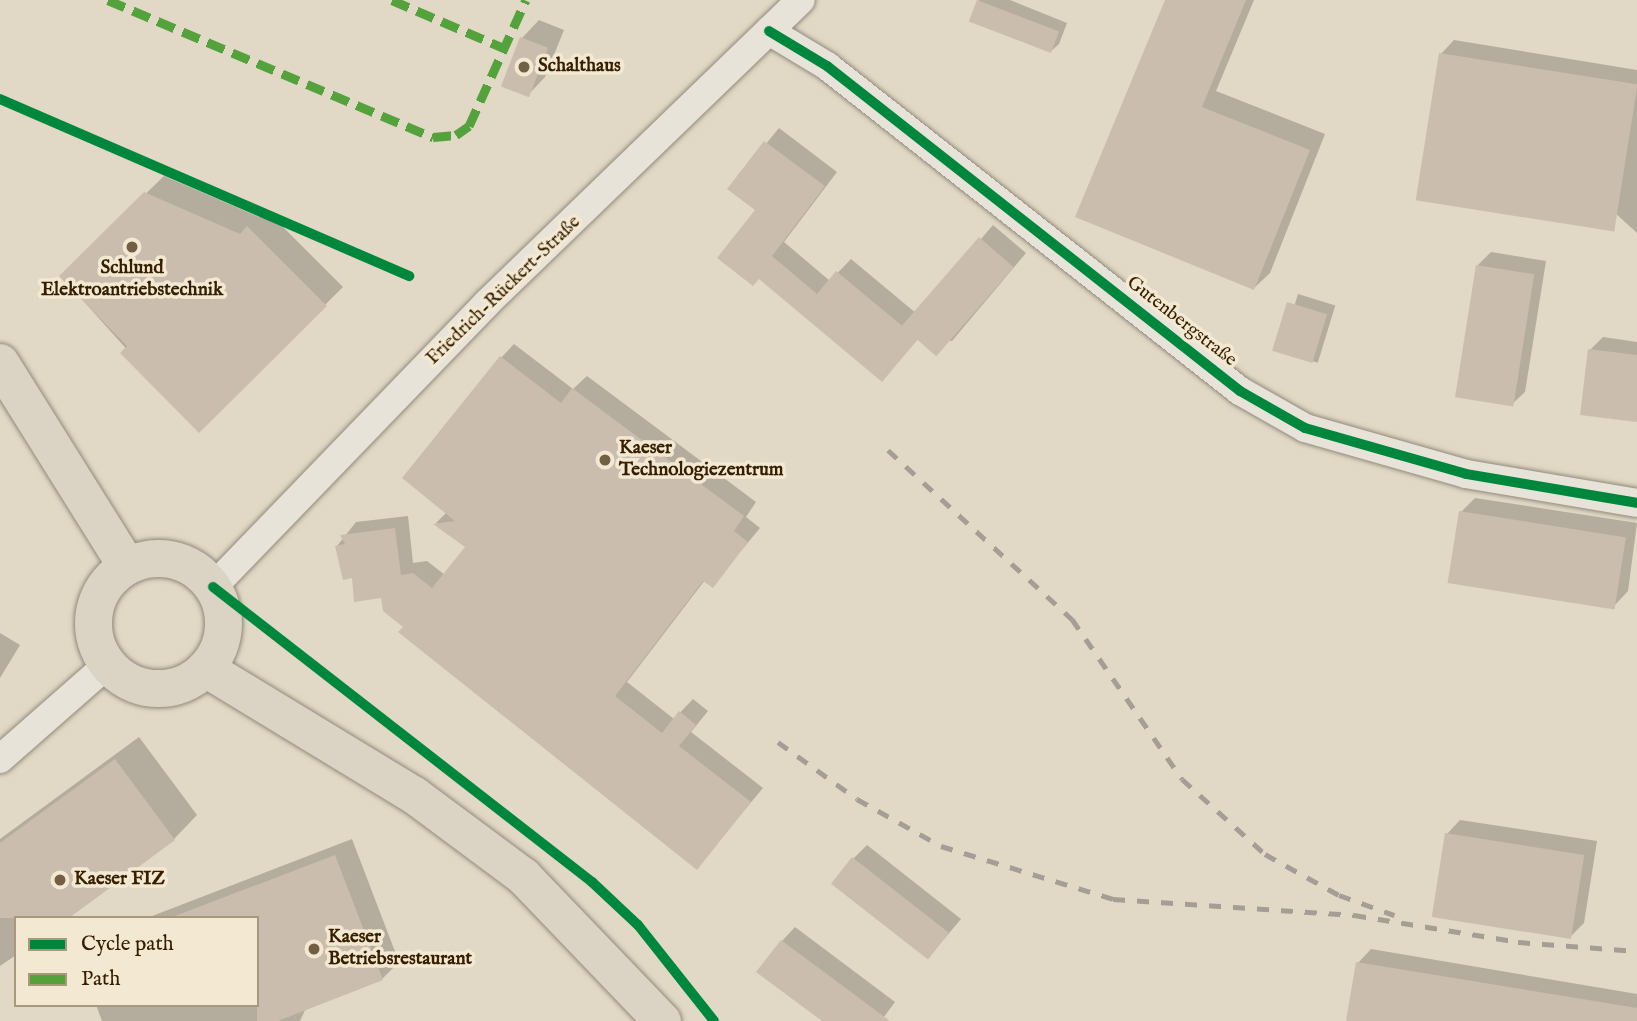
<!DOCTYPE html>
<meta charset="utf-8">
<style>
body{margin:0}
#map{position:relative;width:1637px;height:1021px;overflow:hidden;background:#e1d8c5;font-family:"IM FELL English",serif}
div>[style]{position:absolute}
.shadow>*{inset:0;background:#0003;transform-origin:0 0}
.building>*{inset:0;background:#cbbdad;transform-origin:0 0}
.roads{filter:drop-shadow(0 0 2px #928a7c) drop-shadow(0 0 2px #928a7c)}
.minor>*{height:28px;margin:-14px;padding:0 14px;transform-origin:14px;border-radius:14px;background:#e7e3d9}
.major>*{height:37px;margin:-18.5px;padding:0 18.5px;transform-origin:18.5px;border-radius:18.5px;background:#dbd3c4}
.major>.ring{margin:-18.5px;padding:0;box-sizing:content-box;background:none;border:37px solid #dbd3c4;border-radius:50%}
.highway>*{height:38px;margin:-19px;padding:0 19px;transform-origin:19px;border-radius:19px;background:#dbd3c4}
.rail>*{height:5px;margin-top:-2.5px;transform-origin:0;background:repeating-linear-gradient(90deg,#a59e94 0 12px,transparent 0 24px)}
.quiet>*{height:9px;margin-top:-4.5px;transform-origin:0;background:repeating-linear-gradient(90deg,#53a23c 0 18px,transparent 0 27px)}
.cycleway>*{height:10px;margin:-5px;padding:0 5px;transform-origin:5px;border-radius:5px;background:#00873e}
.dots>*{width:19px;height:19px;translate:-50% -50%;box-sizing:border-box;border:4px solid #f3e9d2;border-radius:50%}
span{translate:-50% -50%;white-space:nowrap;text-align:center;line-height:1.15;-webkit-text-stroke:7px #f3e9d2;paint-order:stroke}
.poi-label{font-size:19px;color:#361f00;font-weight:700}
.left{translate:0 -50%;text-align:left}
.street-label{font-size:19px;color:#361f00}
.legend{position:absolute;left:14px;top:916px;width:245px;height:91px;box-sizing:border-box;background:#f3e9d2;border:2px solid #a7987e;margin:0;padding:9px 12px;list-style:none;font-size:21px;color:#361f00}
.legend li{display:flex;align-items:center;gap:14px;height:35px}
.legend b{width:35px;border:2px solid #a7987e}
</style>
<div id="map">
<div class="shadow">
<div style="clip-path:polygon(979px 0,1010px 0,1067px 23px,1059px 44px,1050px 52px,970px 20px)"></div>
<div style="clip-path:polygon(1166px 0,1254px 0,1216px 91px,1325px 134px,1270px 273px,1254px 288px)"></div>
<div style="clip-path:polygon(539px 20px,564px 30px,545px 77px,528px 95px,522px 38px)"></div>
<div style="clip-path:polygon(1454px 40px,1637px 70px,1637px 233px,1441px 54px)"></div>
<div style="clip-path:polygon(779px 128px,837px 172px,784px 242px,830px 281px,851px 259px,917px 314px,993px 225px,1026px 253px,952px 341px,919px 338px,882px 380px,759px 277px,757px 210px,730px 188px)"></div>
<div style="clip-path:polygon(164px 176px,259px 217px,266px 210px,343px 287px,199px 430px,61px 276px)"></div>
<div style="clip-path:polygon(1491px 252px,1546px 261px,1525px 392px,1511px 405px,1478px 265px)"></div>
<div style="left:1298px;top:294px;width:39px;height:60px;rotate:17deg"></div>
<div style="clip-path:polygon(1603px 337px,1637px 342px,1637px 420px,1590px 350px)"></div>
<div style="clip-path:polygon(514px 344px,573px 389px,587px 376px,756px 502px,746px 517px,760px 528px,712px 586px,705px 580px,627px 682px,674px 719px,693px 699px,708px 711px,691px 732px,763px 788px,697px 867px,405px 627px,382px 596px,353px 576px,337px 546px,356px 522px,408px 516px,413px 563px,427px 561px,445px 575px,467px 547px,436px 523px,447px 512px,501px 358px)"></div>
<div style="clip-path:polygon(1475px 498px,1637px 523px,1628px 591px,1615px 605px,1461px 512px)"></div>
<div style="clip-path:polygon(0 633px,20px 645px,0 678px)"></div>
<div style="clip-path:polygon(139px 737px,197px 815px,174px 839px,16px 918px,16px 955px,0 966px,0 839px)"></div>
<div style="clip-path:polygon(1460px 820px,1597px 841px,1584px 923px,1570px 937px,1447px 834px)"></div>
<div style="clip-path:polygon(352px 839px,399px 962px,382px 979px,306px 1008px,300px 1021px,102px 1021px,96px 1005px,257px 1005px,257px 918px,147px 918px)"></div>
<div style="clip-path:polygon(867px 845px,961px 919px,929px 957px,853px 859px)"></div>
<div style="clip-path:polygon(795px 927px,895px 1002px,881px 1021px,824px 1021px,782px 941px)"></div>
<div style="clip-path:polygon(1371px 949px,1637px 994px,1637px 1021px,1348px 1021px,1358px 963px)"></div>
</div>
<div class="building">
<div style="left:977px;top:0;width:88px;height:23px;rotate:21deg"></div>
<div style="clip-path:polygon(1165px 0,1246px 0,1202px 107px,1310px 150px,1254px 290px,1075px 217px)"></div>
<div style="left:520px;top:37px;width:30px;height:53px;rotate:21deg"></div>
<div style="left:1439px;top:53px;width:201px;height:149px;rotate:9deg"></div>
<div style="clip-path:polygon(764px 141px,825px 186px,772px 256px,817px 294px,836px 271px,918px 339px,882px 382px,759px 279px,753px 286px,717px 258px,755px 210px,727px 189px)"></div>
<div style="clip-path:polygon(144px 192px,240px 234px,247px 226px,327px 306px,199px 433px,120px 353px,127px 346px,59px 276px)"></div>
<div style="left:979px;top:237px;width:46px;height:118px;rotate:41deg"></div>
<div style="left:1476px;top:265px;width:59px;height:134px;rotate:9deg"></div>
<div style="left:1287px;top:302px;width:42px;height:51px;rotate:17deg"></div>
<div style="clip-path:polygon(1588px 349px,1637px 355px,1637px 422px,1580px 415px)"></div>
<div style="clip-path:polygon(500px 356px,561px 403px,572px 388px,744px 516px,734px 531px,748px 542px,713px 588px,703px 581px,615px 696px,662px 733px,679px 711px,696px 725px,679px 746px,751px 802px,697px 870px,398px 632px,403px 627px,383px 611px,381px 598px,354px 602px,352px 578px,343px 580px,335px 546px,345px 544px,340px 535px,395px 528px,401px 575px,413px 573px,432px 588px,465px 547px,433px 524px,455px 521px,402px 478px)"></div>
<div style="left:1459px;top:511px;width:169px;height:73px;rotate:9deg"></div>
<div style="clip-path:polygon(115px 759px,175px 840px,69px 918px,0 918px,0 843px)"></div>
<div style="left:1445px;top:833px;width:141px;height:85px;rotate:9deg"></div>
<div style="clip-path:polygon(335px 855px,383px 980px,278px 1021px,257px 1021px,257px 918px,175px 916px)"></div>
<div style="left:852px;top:857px;width:123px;height:34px;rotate:38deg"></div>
<div style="clip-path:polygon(781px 940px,890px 1021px,822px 1021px,756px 972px)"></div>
<div style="clip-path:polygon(1356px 962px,1637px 1008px,1637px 1021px,1346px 1021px)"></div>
</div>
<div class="roads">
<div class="minor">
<div style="left:769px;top:31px;width:68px;rotate:31.1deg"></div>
<div style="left:827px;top:66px;width:526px;rotate:38.2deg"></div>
<div style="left:1240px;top:391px;width:75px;rotate:29.6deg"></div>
<div style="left:1305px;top:428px;width:167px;rotate:15.9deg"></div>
<div style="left:1466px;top:474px;width:173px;rotate:9.6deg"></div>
<div style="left:213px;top:587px;width:395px;rotate:-46deg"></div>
<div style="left:487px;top:303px;width:436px;rotate:-44deg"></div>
<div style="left:0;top:759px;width:142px;rotate:-41.3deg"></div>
</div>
<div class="major">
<div class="ring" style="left:93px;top:558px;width:93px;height:93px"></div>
<div style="left:205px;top:668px;width:245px;rotate:31.3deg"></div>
<div style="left:414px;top:795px;width:136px;rotate:36.6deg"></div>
<div style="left:523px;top:876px;width:201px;rotate:46.2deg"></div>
</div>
<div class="highway">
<div style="left:0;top:363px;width:239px;rotate:58deg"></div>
</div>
</div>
<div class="rail">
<div style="left:888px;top:450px;width:250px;rotate:42.6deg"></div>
<div style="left:1072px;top:619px;width:194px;rotate:55.5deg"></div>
<div style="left:1182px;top:779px;width:112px;rotate:42.1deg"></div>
<div style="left:1265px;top:854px;width:85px;rotate:29deg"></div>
<div style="left:1339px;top:895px;width:59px;rotate:20deg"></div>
<div style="left:778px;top:742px;width:97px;rotate:35.8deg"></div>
<div style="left:857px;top:799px;width:96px;rotate:29.2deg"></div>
<div style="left:941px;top:846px;width:180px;rotate:17.1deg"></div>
<div style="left:1113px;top:899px;width:242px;rotate:3.8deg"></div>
<div style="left:1354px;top:915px;width:166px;rotate:9.3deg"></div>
<div style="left:1518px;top:942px;width:119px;rotate:4.3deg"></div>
</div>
<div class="quiet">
<div style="left:108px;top:0;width:353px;rotate:22.9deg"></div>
<div style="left:433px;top:137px;width:23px;rotate:-5deg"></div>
<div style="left:456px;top:135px;width:16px;rotate:-35deg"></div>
<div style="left:469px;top:126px;width:138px;rotate:-65.7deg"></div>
<div style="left:392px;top:0;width:122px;rotate:23.2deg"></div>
</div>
<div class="cycleway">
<div style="left:769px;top:31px;width:68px;rotate:31.1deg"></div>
<div style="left:827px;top:66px;width:526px;rotate:38.2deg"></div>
<div style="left:1240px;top:391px;width:75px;rotate:29.6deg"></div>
<div style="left:1305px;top:428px;width:167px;rotate:15.9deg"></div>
<div style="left:1466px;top:474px;width:173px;rotate:9.6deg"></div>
<div style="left:0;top:99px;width:446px;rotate:23.4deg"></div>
<div style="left:213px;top:587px;width:480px;rotate:37.9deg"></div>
<div style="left:592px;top:882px;width:63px;rotate:43.1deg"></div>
<div style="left:638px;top:925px;width:122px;rotate:51.6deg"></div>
</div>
<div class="dots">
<div style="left:524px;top:67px;background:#726045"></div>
<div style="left:132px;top:247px;background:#726045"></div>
<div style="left:605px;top:460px;background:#726045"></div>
<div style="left:60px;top:880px;background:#726045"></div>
<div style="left:314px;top:949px;background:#726045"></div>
</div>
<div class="poi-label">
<span class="left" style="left:538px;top:67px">Schalthaus</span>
<span style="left:132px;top:280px">Schlund<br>Elektroantriebstechnik</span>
<span class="left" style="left:619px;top:460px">Kaeser<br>Technologiezentrum</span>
<span class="left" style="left:74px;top:880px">Kaeser FIZ</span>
<span class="left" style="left:328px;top:949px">Kaeser<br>Betriebsrestaurant</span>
</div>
<div class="street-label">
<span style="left:504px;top:291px;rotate:-44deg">Friedrich-Rückert-Straße</span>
<span style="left:1181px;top:322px;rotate:38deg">Gutenbergstraße</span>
</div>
<ul class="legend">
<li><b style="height:9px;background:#00873e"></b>Cycle path</li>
<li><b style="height:9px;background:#53a23c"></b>Path</li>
</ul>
</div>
